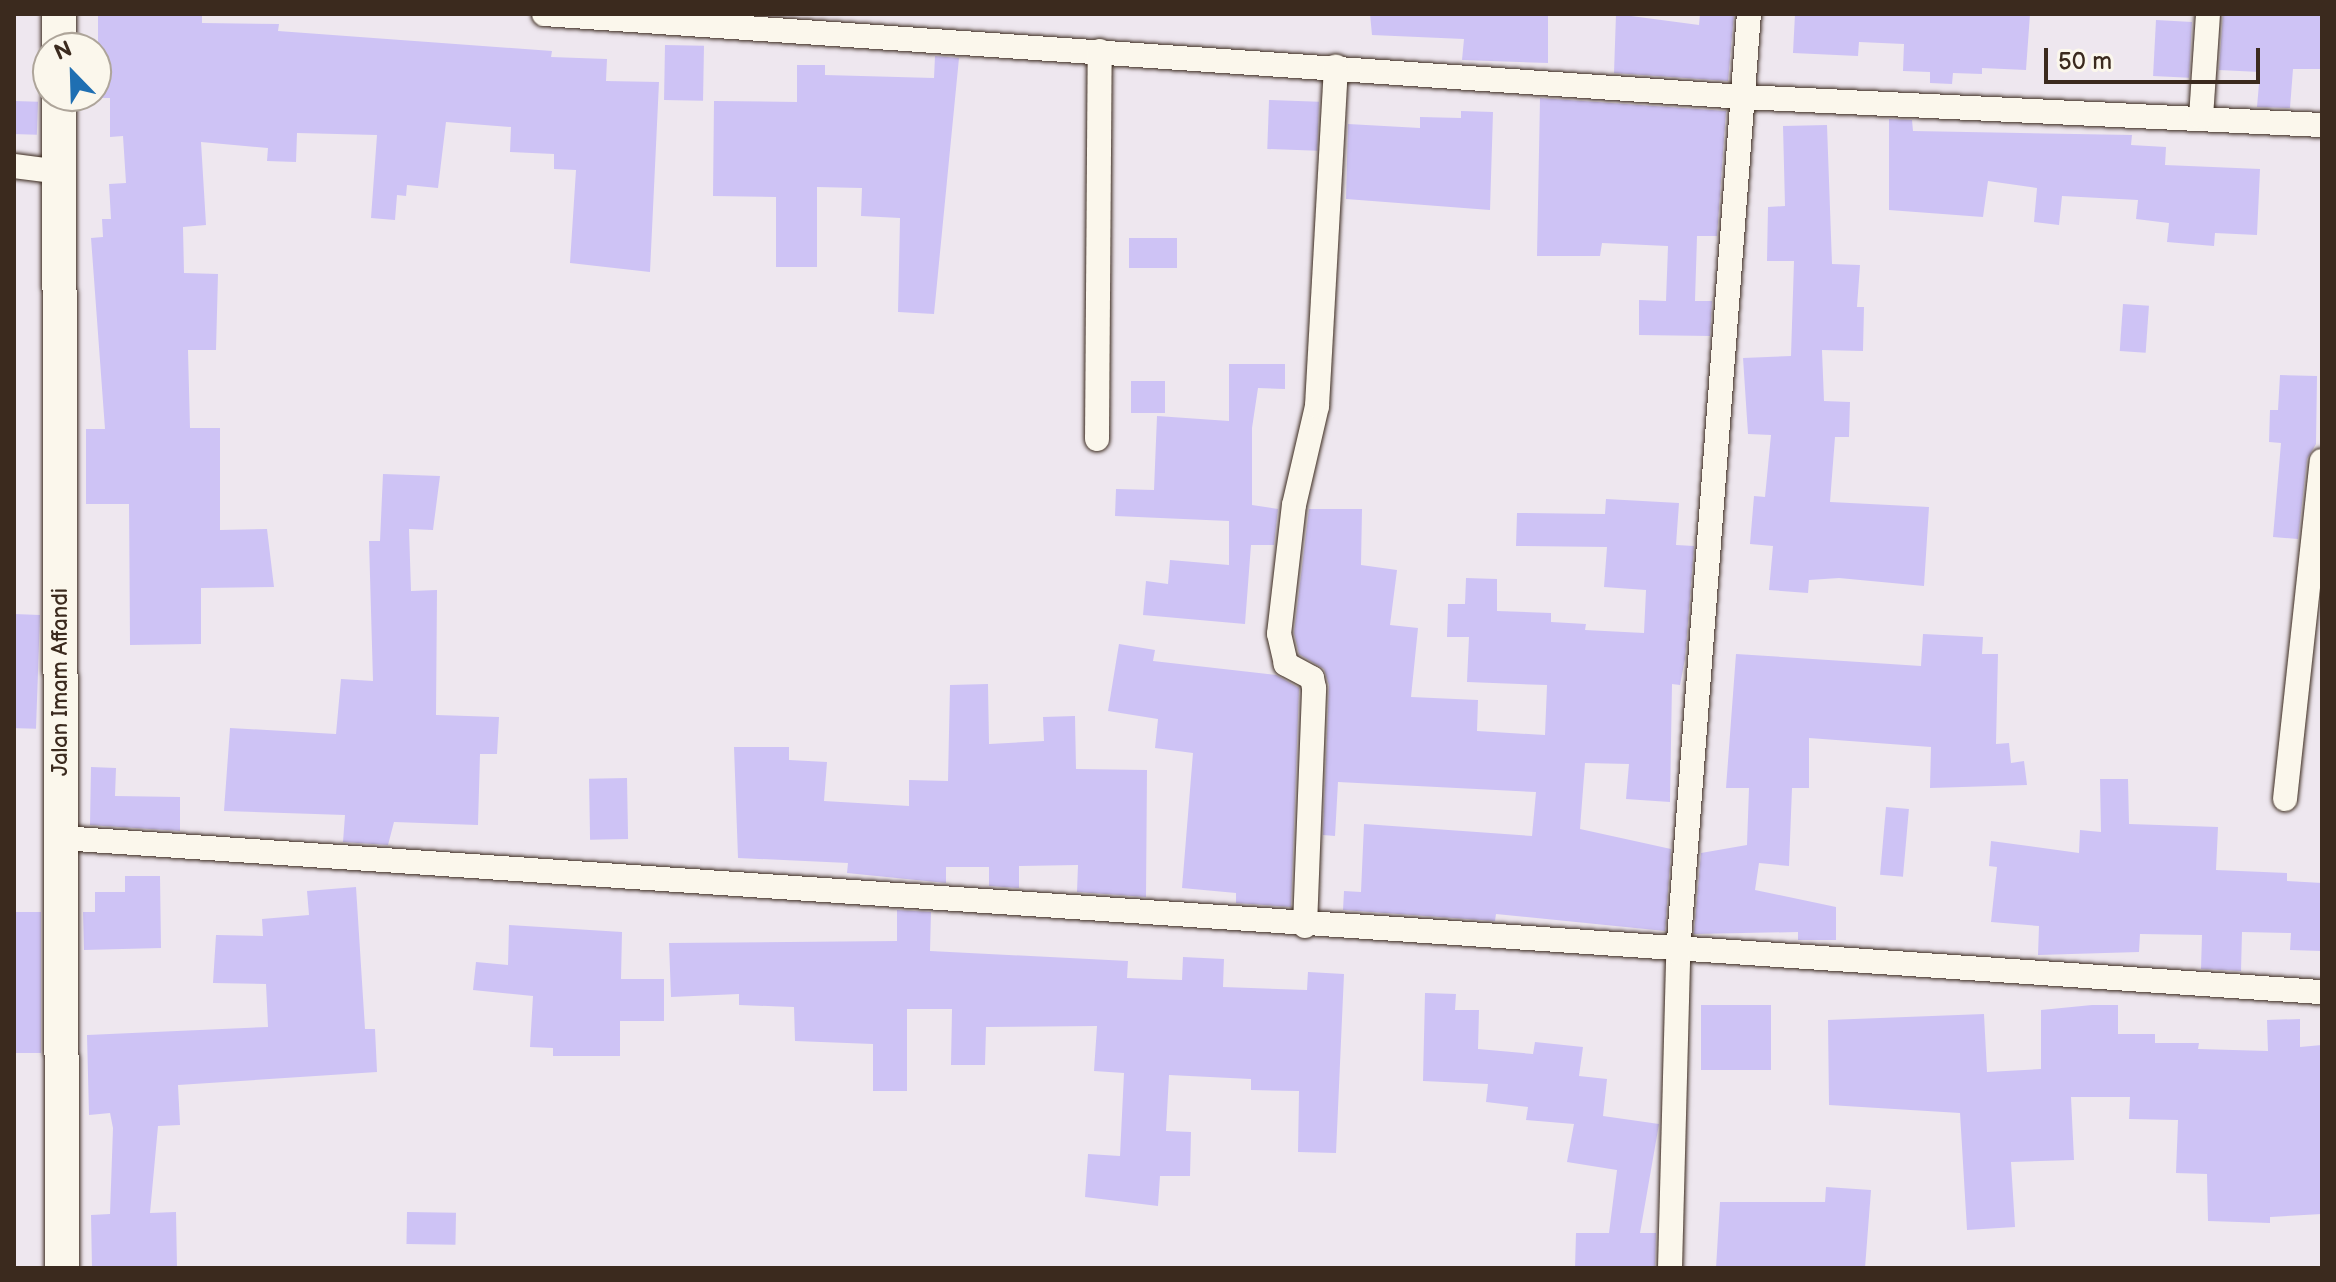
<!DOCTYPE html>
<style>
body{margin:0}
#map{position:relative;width:2336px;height:1282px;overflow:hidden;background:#eee7ef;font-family:"Balsamiq Sans",sans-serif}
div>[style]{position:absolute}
.building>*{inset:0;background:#cec3f5;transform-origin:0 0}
.roads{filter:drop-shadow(0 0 2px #3b2a1e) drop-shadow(0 0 2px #3b2a1e)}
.street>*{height:24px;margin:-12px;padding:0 12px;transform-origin:12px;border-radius:12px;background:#fbf7ec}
.secondary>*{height:34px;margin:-17px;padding:0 17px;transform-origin:17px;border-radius:17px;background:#fbf7ec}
span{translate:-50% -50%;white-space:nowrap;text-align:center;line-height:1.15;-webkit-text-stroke:7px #fbf7ec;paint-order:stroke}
.street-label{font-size:22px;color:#3b2a1e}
.frame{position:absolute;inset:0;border:16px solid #3b2a1e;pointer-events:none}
.north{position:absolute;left:32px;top:32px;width:80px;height:80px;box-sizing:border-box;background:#fbf7ec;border:2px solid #aea59a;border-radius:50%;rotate:337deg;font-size:22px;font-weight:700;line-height:32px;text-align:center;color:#3b2a1e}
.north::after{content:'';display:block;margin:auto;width:28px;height:36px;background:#1f6fb2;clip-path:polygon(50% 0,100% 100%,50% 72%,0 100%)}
.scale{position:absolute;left:2044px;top:48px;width:216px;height:36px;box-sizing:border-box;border:4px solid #3b2a1e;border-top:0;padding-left:10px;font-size:24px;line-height:28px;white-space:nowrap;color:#3b2a1e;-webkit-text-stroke:6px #fbf7ec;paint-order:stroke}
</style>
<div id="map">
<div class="building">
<div style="clip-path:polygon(98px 14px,202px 14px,202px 23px,279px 24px,278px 31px,552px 51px,551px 57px,607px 59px,606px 81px,659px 82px,650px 272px,570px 263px,576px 170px,554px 169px,554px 154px,510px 152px,511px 127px,446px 122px,438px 188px,407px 185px,406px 196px,397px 195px,395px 220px,371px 218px,377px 135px,297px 133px,296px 162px,267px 161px,268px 148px,201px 142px,206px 225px,183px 227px,184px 273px,218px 274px,216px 350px,188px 350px,190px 428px,220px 428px,220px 530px,267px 529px,274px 587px,201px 588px,201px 644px,130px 645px,129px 504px,86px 504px,86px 429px,105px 429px,91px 238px,103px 237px,102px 219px,111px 219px,109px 184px,126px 183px,123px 136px,110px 137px,110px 98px,98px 98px)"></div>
<div style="clip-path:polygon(1370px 14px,1548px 14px,1548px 63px,1462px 60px,1464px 39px,1372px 35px)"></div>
<div style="clip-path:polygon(1616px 14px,1699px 25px,1700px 14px,1734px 14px,1728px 81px,1614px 73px)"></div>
<div style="clip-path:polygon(1795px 14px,2030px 14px,2026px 70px,1982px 68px,1982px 74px,1953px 73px,1952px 84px,1930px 83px,1930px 72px,1903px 71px,1904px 44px,1859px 42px,1858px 56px,1793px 53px)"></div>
<div style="clip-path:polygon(2223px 14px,2322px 14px,2322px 69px,2293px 69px,2290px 108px,2257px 107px,2260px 72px,2219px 70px)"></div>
<div style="left:2156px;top:20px;width:36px;height:56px;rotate:3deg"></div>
<div style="left:665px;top:45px;width:39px;height:55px;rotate:1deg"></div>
<div style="clip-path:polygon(935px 56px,959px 58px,934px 314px,898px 312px,900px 218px,861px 216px,862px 188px,817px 187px,817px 267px,776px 267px,776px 197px,713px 196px,714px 101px,797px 102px,797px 65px,825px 65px,825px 75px,934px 78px)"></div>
<div style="clip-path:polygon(1540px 98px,1726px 111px,1717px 236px,1697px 236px,1695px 301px,1712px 301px,1710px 336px,1639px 335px,1639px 300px,1666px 301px,1668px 246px,1602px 243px,1600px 256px,1537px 256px)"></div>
<div style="left:1269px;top:100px;width:50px;height:49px;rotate:2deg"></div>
<div style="left:14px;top:101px;width:24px;height:33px;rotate:2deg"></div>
<div style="clip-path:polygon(1461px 111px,1493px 112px,1490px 210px,1346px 199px,1348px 124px,1420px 128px,1420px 117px,1461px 118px)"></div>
<div style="clip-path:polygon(1889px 119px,1912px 120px,1913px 131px,2132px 135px,2131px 145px,2166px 147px,2165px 165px,2260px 169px,2257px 235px,2215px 233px,2214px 246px,2167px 242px,2169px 223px,2136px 219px,2138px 200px,2062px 196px,2059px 225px,2034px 222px,2037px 188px,1988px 181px,1983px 217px,1889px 210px)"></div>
<div style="clip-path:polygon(1827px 125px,1832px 264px,1860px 265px,1857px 307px,1864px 307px,1863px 351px,1822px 350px,1824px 401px,1850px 402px,1849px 437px,1835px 437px,1830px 502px,1929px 507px,1924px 586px,1839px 578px,1809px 580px,1808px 593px,1769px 590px,1773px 546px,1750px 544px,1754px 496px,1765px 497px,1771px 435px,1748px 434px,1743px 358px,1791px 356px,1794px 261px,1767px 261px,1768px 207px,1785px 206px,1783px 126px)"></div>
<div style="left:1129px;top:238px;width:48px;height:30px"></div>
<div style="left:2123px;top:304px;width:26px;height:47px;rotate:4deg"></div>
<div style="clip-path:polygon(1229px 364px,1285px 364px,1285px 389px,1258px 388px,1252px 428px,1252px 505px,1278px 509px,1274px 545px,1251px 545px,1245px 624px,1143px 615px,1146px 581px,1168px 584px,1170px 560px,1229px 565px,1229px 521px,1115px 516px,1116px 489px,1154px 490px,1157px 416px,1229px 421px)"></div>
<div style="clip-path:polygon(2280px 375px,2317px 376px,2316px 444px,2307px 459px,2298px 539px,2273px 537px,2281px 443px,2269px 442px,2270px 410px,2278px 410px)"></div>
<div style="left:1131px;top:381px;width:34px;height:32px"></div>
<div style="clip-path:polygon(383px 474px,440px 476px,433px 530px,409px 529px,411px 591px,437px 590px,436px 715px,499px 717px,497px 754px,480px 754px,478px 825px,394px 822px,388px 845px,343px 842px,345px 815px,224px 811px,230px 728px,336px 734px,341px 679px,373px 681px,369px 541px,380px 541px)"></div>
<div style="clip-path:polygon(1606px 499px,1679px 503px,1676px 545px,1694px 546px,1685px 659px,1680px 685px,1672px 684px,1670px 802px,1626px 799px,1629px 764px,1585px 763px,1580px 829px,1671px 849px,1665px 931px,1496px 914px,1495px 921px,1343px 910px,1344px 891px,1361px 892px,1364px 824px,1532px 836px,1536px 792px,1338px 782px,1335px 836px,1323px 835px,1329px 685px,1324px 669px,1299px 654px,1294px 633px,1309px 509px,1362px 509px,1361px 565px,1397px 570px,1390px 625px,1418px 628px,1411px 697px,1478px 700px,1477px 731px,1545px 735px,1547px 685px,1467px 682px,1469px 637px,1447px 637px,1448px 604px,1465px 604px,1466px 578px,1497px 579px,1497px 611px,1551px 613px,1551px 622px,1586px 624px,1585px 630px,1644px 633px,1646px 590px,1604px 587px,1607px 547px,1516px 546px,1517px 513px,1605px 514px)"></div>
<div style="left:14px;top:614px;width:26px;height:114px;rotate:2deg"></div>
<div style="clip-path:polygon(1923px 634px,1983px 637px,1982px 654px,1998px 654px,1996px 744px,2009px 743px,2011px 763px,2024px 761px,2027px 785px,1930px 788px,1931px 747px,1809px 738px,1809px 788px,1792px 788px,1789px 866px,1759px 863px,1755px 890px,1836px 907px,1836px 940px,1798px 940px,1798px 932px,1694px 934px,1701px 853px,1747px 845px,1749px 788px,1726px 788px,1736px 654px,1921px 666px)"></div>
<div style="clip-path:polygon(1119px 644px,1155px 650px,1153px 661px,1276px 675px,1299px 688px,1291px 907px,1236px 903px,1236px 893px,1182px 888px,1193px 753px,1155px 748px,1158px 719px,1108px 711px)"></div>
<div style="clip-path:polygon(988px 684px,989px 744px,1044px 741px,1043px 717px,1075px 716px,1076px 769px,1147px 770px,1146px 897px,1077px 892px,1078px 865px,1019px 866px,1019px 888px,989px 886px,989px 867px,946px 867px,946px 883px,847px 873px,848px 863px,738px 858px,734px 747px,789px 747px,789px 760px,827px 762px,824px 801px,909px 806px,909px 780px,948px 781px,950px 685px)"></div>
<div style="clip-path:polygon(91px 767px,116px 768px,115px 796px,180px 797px,180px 831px,90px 825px)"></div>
<div style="left:627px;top:778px;width:61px;height:38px;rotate:89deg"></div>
<div style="clip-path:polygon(2100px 779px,2128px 779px,2129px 824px,2218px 827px,2216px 870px,2287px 873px,2287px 881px,2322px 883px,2322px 951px,2290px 950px,2291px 933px,2242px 932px,2241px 971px,2201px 969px,2202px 935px,2140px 934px,2139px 952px,2038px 955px,2039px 926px,1991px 922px,1997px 867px,1989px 866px,1991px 841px,2079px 853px,2080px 830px,2101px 832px)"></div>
<div style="left:1886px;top:807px;width:23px;height:68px;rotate:5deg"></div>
<div style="clip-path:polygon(125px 876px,160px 876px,161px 948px,84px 950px,83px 912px,95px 912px,95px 892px,125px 892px)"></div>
<div style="clip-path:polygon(356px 887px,365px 1029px,375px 1029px,377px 1072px,178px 1085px,180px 1125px,158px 1126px,150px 1213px,176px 1212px,177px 1267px,92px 1268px,91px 1215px,110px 1214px,113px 1128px,110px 1113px,89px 1115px,87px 1035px,268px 1027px,266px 984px,213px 983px,216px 935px,263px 936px,262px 919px,309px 915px,307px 891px)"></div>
<div style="clip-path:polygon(897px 910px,931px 912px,930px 951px,1128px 961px,1127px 978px,1182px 980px,1183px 957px,1224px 959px,1223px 987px,1307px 990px,1308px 972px,1344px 974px,1336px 1153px,1298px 1152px,1299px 1091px,1251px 1090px,1251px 1079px,1169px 1075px,1166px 1131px,1191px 1132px,1190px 1176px,1160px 1176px,1158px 1206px,1085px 1197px,1088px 1154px,1120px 1156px,1124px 1073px,1094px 1071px,1097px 1026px,986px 1027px,985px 1065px,951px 1065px,952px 1009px,907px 1009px,907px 1091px,873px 1091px,873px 1044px,795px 1041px,794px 1007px,739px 1005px,739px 994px,671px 997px,669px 943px,897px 941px)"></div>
<div style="left:14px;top:912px;width:27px;height:141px"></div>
<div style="clip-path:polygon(509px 925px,622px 932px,621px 979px,664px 979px,664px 1021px,620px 1021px,620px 1056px,553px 1056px,553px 1048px,530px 1047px,533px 996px,473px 990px,476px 962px,508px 965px)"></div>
<div style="clip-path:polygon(1425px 993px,1456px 994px,1455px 1010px,1479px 1010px,1478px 1049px,1533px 1054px,1535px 1042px,1583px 1047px,1579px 1076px,1607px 1079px,1603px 1116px,1659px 1124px,1640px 1233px,1656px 1233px,1655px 1268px,1575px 1268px,1576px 1233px,1609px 1233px,1617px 1170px,1567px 1162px,1574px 1124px,1526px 1120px,1528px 1107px,1486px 1102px,1488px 1084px,1423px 1081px)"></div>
<div style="left:1771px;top:1005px;width:65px;height:70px;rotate:90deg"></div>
<div style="clip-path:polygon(2092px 1005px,2118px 1005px,2118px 1034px,2155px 1034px,2155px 1043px,2199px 1043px,2198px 1049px,2268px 1051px,2267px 1020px,2300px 1019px,2300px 1047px,2322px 1045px,2322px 1214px,2270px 1217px,2270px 1223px,2208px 1221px,2207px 1174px,2176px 1173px,2178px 1120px,2129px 1119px,2130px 1097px,2071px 1097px,2074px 1160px,2011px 1162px,2015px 1227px,1967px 1230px,1960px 1113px,1829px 1105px,1828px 1020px,1984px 1014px,1987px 1072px,2041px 1069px,2041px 1010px)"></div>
<div style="clip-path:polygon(1826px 1187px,1871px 1190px,1865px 1268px,1716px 1268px,1720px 1202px,1825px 1202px)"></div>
<div style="left:407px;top:1212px;width:49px;height:32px;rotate:1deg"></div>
</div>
<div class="roads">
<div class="street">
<div style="left:544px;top:14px;width:1202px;rotate:3.96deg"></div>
<div style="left:1743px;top:97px;width:580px;rotate:2.77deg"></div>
<div style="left:2201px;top:117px;width:103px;rotate:-86.1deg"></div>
<div style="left:14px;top:166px;width:46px;rotate:7.4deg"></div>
<div style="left:1097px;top:439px;width:388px;rotate:-89.6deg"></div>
<div style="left:2285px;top:799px;width:340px;rotate:-83.8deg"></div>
<div style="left:61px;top:838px;width:2266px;rotate:3.9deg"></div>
<div style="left:1305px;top:926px;width:238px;rotate:-87.8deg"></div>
<div style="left:1314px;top:688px;width:10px;rotate:-101deg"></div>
<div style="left:1312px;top:678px;width:30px;rotate:-152deg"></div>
<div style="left:1286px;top:664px;width:31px;rotate:-103deg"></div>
<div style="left:1279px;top:634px;width:130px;rotate:-83.4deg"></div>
<div style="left:1294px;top:505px;width:102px;rotate:-76.9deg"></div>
<div style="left:1317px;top:406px;width:340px;rotate:-86.8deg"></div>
<div style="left:1670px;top:1268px;width:315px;rotate:-88.5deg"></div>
<div style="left:1678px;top:953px;width:942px;rotate:-85.68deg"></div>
</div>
<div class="secondary">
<div style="left:59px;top:14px;width:34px;rotate:90deg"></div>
<div style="left:59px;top:96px;width:1172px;rotate:89.85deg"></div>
</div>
</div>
<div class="street-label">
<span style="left:61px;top:682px;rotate:-90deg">Jalan Imam Affandi</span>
</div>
<div class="frame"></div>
<div class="north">N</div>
<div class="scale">50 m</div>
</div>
